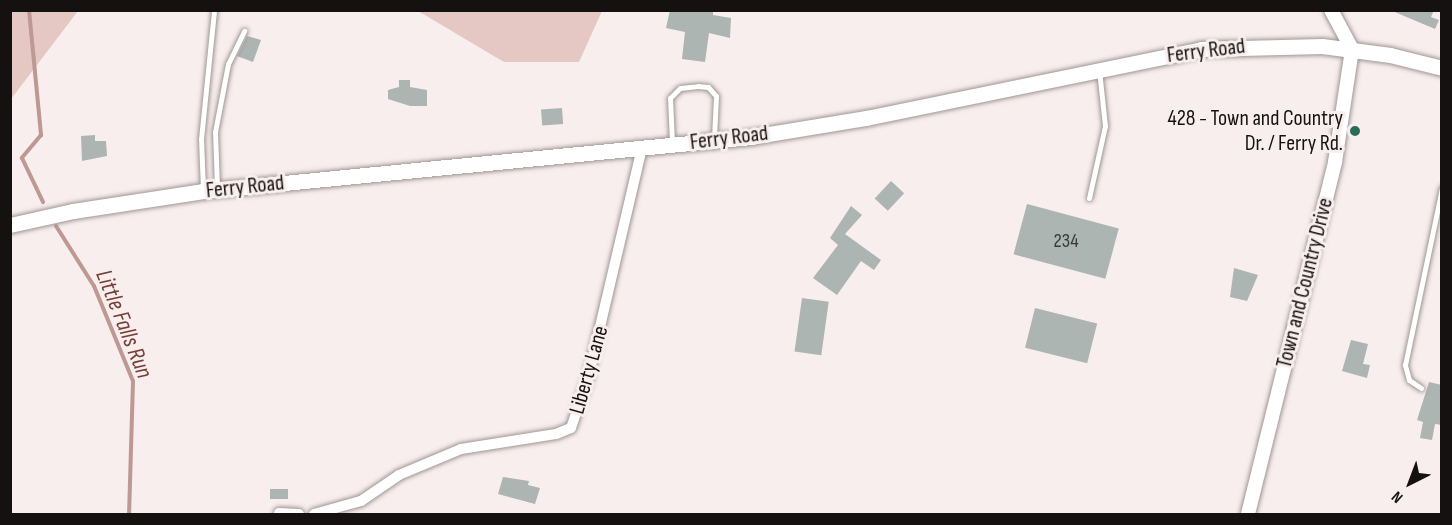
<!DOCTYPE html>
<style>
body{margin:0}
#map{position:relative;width:1452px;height:525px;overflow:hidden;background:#f8eeed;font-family:"Sofia Sans Condensed",sans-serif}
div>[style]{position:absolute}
.green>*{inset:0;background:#e5c8c4}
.stream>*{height:4px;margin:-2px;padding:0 2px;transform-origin:2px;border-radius:2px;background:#be9893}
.building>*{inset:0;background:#acb5b2;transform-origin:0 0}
.roads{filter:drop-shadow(0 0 2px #9f9694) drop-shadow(0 0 2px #9f9694)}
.service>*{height:5px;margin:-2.5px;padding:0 2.5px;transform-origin:2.5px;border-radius:2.5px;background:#fff}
.minor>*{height:10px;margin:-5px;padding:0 5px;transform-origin:5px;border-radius:5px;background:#fff}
.tertiary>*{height:14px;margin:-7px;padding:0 7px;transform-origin:7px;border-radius:7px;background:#fff}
.secondary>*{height:15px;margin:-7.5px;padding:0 7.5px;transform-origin:7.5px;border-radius:7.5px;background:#fff}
.dots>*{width:16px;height:16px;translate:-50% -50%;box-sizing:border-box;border:3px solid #f8eeed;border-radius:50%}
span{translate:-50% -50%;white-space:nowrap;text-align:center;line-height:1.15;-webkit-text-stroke:6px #f8eeed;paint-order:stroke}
.number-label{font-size:20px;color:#3a3a38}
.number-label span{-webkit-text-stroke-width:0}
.street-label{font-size:22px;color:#141110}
.poi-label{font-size:22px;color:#141110}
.right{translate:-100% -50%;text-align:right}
.water-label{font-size:24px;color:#76403b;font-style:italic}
.frame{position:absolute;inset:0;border:12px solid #141110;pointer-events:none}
.north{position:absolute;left:1380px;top:453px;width:60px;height:60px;-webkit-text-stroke:4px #f8eeed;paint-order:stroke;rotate:222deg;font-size:16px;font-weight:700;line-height:24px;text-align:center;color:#141110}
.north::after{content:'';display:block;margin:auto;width:21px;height:27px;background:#141110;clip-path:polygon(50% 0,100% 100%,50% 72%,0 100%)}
</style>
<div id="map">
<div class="green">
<div style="clip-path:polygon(11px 10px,78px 11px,11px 99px,10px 11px)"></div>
<div style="clip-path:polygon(418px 11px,602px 11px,579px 62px,504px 62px)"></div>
</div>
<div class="stream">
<div style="left:29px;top:10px;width:126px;rotate:84.5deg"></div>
<div style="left:41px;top:135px;width:30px;rotate:130deg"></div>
<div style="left:22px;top:158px;width:49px;rotate:64.5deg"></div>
<div style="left:56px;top:226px;width:71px;rotate:57.7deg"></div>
<div style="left:94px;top:286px;width:103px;rotate:67.7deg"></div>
<div style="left:133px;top:381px;width:133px;rotate:91.7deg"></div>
</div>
<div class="building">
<div style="clip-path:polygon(670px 10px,713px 10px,713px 15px,731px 18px,730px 38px,709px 33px,705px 62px,682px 59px,685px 32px,666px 28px)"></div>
<div style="clip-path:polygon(1390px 10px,1434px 10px,1431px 17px,1439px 20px,1435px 29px)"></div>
<div style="clip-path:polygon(247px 36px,261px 40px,253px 62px,237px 56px)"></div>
<div style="clip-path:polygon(399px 80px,410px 80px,410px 87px,427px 90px,427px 106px,410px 106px,388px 99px,388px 90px,399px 87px)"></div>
<div style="left:562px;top:108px;width:16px;height:21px;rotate:86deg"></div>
<div style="clip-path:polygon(95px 135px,95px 141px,106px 141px,107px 156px,82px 161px,81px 136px)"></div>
<div style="left:891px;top:181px;width:18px;height:24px;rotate:43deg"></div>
<div style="left:1027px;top:204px;width:95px;height:52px;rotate:15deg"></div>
<div style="clip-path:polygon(851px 206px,862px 215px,845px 234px,881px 260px,874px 270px,861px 261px,837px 295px,813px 278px,838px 245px,830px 238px)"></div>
<div style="clip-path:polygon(1234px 268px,1258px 275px,1247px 301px,1230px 297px)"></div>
<div style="left:802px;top:298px;width:27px;height:54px;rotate:8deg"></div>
<div style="left:1035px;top:308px;width:64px;height:41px;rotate:14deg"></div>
<div style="clip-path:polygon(1351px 340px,1368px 344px,1363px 364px,1370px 365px,1367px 378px,1342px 371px)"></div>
<div style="clip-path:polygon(1429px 382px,1442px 385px,1442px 425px,1435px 424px,1432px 440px,1420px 438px,1423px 422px,1417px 420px)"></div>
<div style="clip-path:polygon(503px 477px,529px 481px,528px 485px,540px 488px,535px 504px,498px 494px)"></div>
<div style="left:270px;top:489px;width:18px;height:10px"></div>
</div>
<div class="roads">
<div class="service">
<div style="left:672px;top:142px;width:44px;rotate:-92.6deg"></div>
<div style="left:670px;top:98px;width:14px;rotate:-45deg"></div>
<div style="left:680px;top:88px;width:18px;rotate:-6deg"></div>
<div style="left:698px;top:86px;width:10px;rotate:6deg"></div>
<div style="left:708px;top:87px;width:12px;rotate:48deg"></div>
<div style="left:716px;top:96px;width:43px;rotate:92.7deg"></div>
<div style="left:217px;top:188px;width:56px;rotate:-92deg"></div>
<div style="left:215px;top:132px;width:69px;rotate:-79.2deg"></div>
<div style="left:228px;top:64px;width:37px;rotate:-64deg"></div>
<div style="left:203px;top:190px;width:51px;rotate:-92.2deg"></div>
<div style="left:201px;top:139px;width:130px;rotate:-84.2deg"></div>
<div style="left:1089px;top:198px;width:74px;rotate:-77.5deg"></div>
<div style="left:1105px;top:126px;width:56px;rotate:-96.1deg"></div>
<div style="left:1421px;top:388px;width:14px;rotate:-146deg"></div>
<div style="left:1409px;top:380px;width:16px;rotate:-105deg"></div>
<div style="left:1405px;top:365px;width:181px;rotate:-78.2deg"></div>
</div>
<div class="minor">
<div style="left:279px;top:513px;width:20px;rotate:3deg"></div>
<div style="left:314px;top:514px;width:49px;rotate:-15.5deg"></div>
<div style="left:361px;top:501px;width:46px;rotate:-34.4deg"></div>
<div style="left:399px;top:475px;width:67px;rotate:-22.8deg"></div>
<div style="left:461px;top:449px;width:96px;rotate:-9deg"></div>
<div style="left:556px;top:434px;width:16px;rotate:-22deg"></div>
<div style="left:571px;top:428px;width:53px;rotate:-71.2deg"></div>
<div style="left:588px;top:378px;width:236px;rotate:-76.8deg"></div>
</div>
<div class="tertiary">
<div style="left:1248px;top:514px;width:363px;rotate:-76.1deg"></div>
<div style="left:1335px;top:162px;width:114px;rotate:-81.4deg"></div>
<div style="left:1352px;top:49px;width:44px;rotate:-118.3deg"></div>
</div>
<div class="secondary">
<div style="left:10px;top:225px;width:65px;rotate:-12.5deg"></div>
<div style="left:73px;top:211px;width:132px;rotate:-8.7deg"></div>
<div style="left:203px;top:191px;width:551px;rotate:-5.63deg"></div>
<div style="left:751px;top:137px;width:117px;rotate:-9.4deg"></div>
<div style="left:866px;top:118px;width:342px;rotate:-11.6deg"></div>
<div style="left:1201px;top:49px;width:121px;rotate:-1.4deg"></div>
<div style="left:1322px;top:46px;width:69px;rotate:7.5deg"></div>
<div style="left:1390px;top:55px;width:54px;rotate:14deg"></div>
</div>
</div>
<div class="dots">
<div style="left:1355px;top:131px;background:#296b5b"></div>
</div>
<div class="number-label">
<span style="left:1066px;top:241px">234</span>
</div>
<div class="street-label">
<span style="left:1206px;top:51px;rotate:-7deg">Ferry Road</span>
<span style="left:729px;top:138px;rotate:-7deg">Ferry Road</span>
<span style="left:245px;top:187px;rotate:-6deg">Ferry Road</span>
<span style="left:1305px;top:283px;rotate:-76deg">Town and Country Drive</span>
<span style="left:589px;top:370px;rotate:-74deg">Liberty Lane</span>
</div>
<div class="poi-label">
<span class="right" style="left:1343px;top:131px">428 - Town and Country<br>Dr. / Ferry Rd.</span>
</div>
<div class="water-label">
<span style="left:124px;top:324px;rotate:68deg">Little Falls Run</span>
</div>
<div class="frame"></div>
<div class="north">N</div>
</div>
